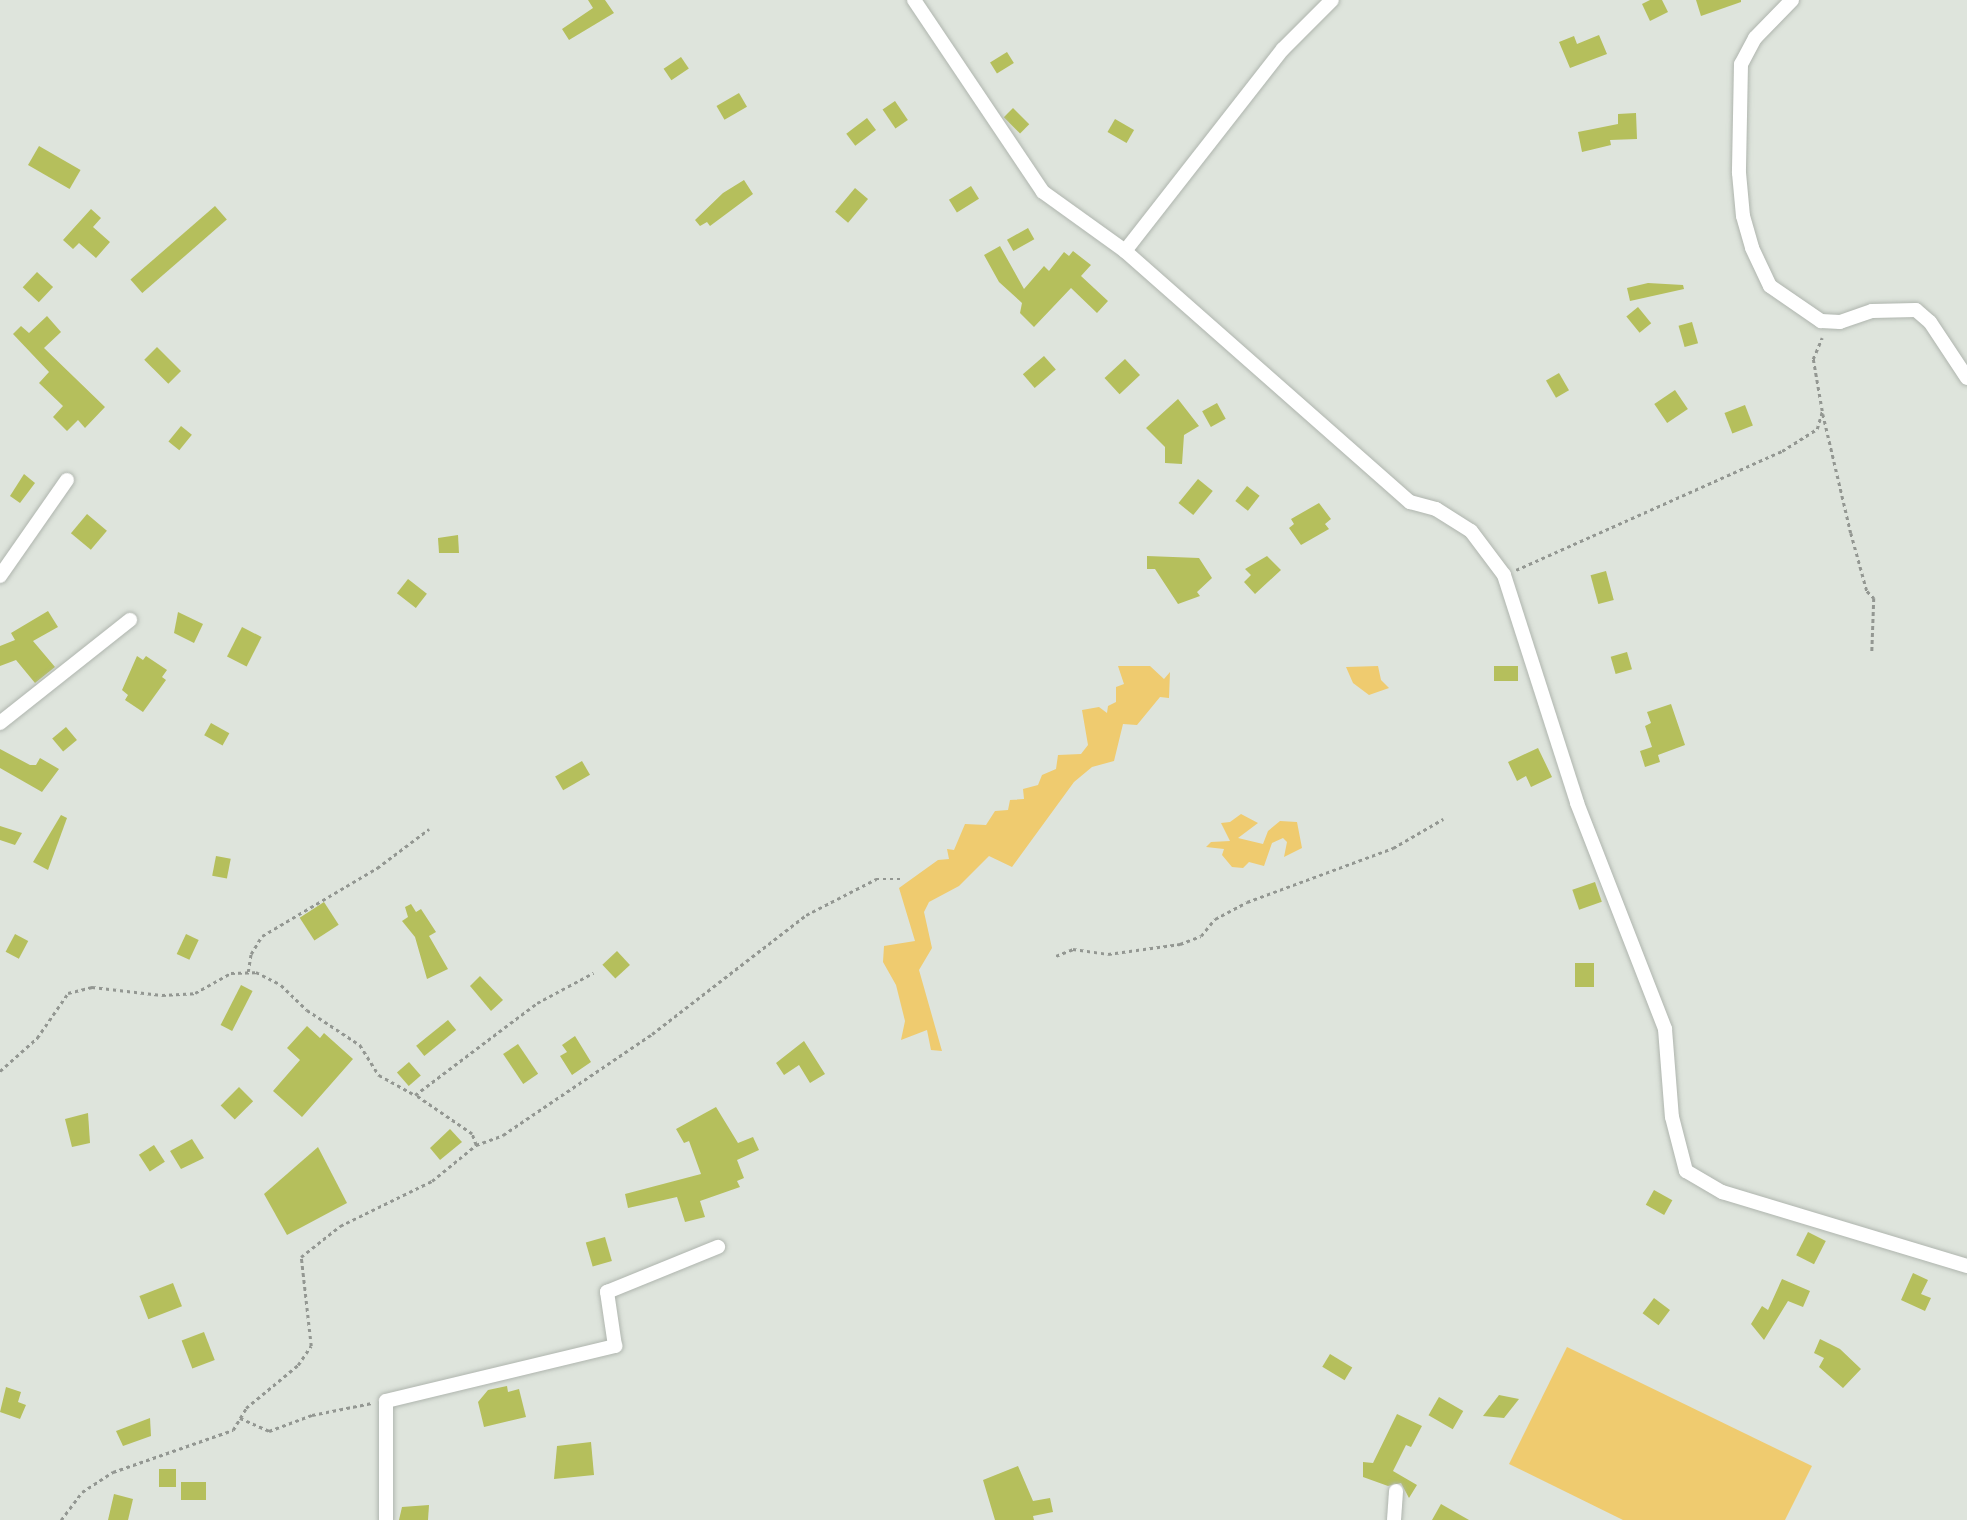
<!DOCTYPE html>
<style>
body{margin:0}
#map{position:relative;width:1967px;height:1520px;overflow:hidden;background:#dee4dc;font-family:"PT Serif",serif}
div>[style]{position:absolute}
.green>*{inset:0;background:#efcb6f}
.building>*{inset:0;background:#b5bf5c;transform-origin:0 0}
.path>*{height:2.5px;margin-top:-1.25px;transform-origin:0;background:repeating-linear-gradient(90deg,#939792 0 3.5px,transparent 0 7px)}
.roads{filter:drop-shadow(0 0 2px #afb5ae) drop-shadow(0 0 2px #afb5ae)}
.street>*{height:14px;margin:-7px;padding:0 7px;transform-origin:7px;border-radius:7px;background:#fff}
span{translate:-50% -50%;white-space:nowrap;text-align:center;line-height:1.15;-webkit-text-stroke:6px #dee4dc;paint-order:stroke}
</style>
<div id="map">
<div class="green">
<div style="clip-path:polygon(1118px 666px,1150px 666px,1164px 679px,1170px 672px,1169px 698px,1160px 697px,1137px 725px,1123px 724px,1114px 761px,1092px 767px,1074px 782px,1012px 867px,989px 856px,959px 886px,929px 902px,924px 912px,932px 948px,919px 970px,942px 1051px,931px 1050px,927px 1030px,901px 1040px,905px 1021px,896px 985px,883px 962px,884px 946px,915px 941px,899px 888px,938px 860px,949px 859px,947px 849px,954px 850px,965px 824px,986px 825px,995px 811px,1008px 810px,1010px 800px,1024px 799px,1023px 789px,1038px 785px,1042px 775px,1056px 769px,1058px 755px,1081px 754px,1088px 745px,1082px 710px,1099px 707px,1107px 713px,1108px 706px,1116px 702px,1116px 687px,1124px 684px)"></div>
<div style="clip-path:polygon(1378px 666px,1381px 680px,1389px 688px,1369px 695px,1353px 683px,1346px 667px)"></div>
<div style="clip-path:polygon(1241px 814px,1258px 823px,1238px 838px,1263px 844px,1268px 831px,1280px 821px,1297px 822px,1302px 848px,1284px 857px,1287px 842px,1283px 838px,1272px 843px,1264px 866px,1249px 862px,1243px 868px,1232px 867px,1222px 855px,1224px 849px,1206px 847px,1211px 842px,1230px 841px,1221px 823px,1230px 822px)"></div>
<div style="clip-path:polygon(1567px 1347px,1812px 1466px,1785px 1520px,1623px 1520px,1509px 1464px)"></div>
</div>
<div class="building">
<div style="clip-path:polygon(588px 0,605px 0,614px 13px,569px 40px,562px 29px,593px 8px)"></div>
<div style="clip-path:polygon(1650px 0,1662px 0,1668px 12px,1650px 21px,1642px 4px)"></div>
<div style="clip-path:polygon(1696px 0,1741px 0,1741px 2px,1701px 16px)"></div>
<div style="clip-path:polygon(1599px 35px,1607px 54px,1570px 68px,1559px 42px,1574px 36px,1577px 44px)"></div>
<div style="left:1007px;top:52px;width:13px;height:20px;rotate:58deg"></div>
<div style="left:681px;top:57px;width:14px;height:21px;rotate:56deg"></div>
<div style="left:739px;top:93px;width:16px;height:26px;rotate:60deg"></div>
<div style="left:895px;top:101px;width:23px;height:15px;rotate:56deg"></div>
<div style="left:1013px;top:108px;width:23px;height:13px;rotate:45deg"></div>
<div style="clip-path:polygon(1636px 113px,1637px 139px,1610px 140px,1611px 145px,1582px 152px,1578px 132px,1618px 124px,1618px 114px)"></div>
<div style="left:867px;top:118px;width:15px;height:26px;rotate:53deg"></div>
<div style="left:1115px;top:119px;width:22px;height:15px;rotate:30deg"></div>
<div style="left:39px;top:146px;width:48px;height:22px;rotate:30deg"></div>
<div style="clip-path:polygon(744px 180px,753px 194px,710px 226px,707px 222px,700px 226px,695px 220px,723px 193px)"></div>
<div style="left:971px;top:186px;width:15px;height:26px;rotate:58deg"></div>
<div style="left:855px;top:188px;width:17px;height:31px;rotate:40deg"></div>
<div style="left:215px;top:206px;width:18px;height:112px;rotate:49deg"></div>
<div style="clip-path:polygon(91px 209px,101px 218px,93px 227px,110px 242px,96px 258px,79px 243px,73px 249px,63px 240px)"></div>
<div style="left:1028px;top:228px;width:13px;height:24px;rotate:61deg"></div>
<div style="clip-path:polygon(1000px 246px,1024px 289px,1044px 266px,1049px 271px,1064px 252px,1069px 256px,1073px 251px,1091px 265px,1081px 276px,1108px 301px,1097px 313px,1071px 288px,1034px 327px,1020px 313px,1022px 303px,999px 282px,984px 255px)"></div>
<div style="left:37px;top:272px;width:22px;height:21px;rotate:43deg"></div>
<div style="clip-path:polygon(1648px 283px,1683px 285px,1684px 289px,1630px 301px,1627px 288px)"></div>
<div style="left:1638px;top:307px;width:21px;height:15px;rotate:51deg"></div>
<div style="clip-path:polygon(47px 316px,61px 332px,44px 348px,105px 407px,85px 428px,78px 420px,67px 431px,53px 417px,63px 406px,39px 383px,49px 372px,13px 334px,21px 326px,29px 333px)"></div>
<div style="left:1692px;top:322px;width:22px;height:14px;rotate:74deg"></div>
<div style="left:157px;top:347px;width:34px;height:18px;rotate:45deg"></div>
<div style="left:1044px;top:356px;width:18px;height:28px;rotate:49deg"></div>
<div style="left:1125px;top:359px;width:22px;height:28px;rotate:47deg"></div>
<div style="left:1559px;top:373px;width:20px;height:15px;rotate:60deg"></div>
<div style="left:1675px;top:390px;width:23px;height:25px;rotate:56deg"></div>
<div style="clip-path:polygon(1178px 399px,1199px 426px,1184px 435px,1182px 464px,1165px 463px,1165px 447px,1146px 428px)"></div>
<div style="left:1217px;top:403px;width:18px;height:17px;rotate:61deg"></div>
<div style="left:1745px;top:405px;width:22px;height:22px;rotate:69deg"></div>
<div style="left:181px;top:426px;width:14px;height:20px;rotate:39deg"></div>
<div style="clip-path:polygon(24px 474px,35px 483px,20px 503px,10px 496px)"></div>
<div style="left:1198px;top:479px;width:19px;height:31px;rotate:39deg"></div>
<div style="left:1247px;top:486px;width:16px;height:19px;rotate:38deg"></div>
<div style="clip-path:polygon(1319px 503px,1331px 519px,1325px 524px,1329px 529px,1301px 545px,1289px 528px,1294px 524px,1291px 519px)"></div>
<div style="left:87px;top:514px;width:26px;height:25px;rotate:40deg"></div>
<div style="clip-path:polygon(458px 535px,459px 553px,439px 553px,438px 538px)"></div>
<div style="clip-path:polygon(1147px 556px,1199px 558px,1212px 578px,1197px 592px,1200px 596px,1178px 604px,1155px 569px,1147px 569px)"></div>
<div style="clip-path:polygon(1267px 556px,1281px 570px,1255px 594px,1244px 582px,1251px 575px,1245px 569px)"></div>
<div style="left:1606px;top:571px;width:30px;height:16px;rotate:75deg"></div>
<div style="left:408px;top:579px;width:24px;height:18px;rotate:38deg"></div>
<div style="clip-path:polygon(48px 611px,58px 627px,33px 641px,55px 667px,35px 683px,16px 660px,0 666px,0 646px,15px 640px,11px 633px)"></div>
<div style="clip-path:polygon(178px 612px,203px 624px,194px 643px,174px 633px)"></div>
<div style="left:242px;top:627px;width:22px;height:33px;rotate:27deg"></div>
<div style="left:1627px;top:652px;width:18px;height:17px;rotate:74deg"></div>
<div style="clip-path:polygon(137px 656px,143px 660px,146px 656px,167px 670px,162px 677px,166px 680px,143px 712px,125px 700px,128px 695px,122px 690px)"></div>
<div style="left:1518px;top:666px;width:15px;height:24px;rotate:90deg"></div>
<div style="clip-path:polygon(1671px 704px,1685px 745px,1658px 755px,1660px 762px,1645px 767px,1640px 751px,1652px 747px,1645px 726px,1651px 723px,1647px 712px)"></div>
<div style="left:211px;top:723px;width:21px;height:14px;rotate:29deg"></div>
<div style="left:66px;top:727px;width:17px;height:18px;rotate:50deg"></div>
<div style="clip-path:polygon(1538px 748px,1552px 777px,1531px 787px,1526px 776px,1517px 781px,1508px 762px)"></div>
<div style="clip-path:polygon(0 749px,30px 765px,36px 765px,40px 758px,59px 769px,42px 792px,0 768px)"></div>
<div style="left:582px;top:761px;width:16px;height:31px;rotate:60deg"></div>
<div style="clip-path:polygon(61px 815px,67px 818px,48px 870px,33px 862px)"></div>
<div style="clip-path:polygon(0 826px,22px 833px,15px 845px,0 840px)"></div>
<div style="left:216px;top:856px;width:15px;height:20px;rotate:11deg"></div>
<div style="left:1595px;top:882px;width:21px;height:24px;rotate:71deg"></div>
<div style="left:324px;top:902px;width:27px;height:29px;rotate:57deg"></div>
<div style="clip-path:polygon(411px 904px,416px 912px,421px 909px,436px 932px,429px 936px,448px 969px,427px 979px,415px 937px,402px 921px,408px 917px,405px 907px)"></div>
<div style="left:15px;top:934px;width:15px;height:20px;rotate:28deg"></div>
<div style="left:186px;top:934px;width:14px;height:22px;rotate:25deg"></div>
<div style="left:617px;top:951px;width:19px;height:20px;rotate:47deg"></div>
<div style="left:1575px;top:963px;width:19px;height:24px"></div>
<div style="clip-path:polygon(480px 976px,503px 1000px,491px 1011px,470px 986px)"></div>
<div style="left:241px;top:985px;width:13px;height:45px;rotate:27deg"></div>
<div style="left:448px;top:1020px;width:13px;height:41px;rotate:51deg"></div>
<div style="clip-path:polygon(307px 1026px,320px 1038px,324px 1033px,353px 1059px,302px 1117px,273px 1091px,300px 1060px,287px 1048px)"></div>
<div style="clip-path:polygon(575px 1036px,591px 1062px,572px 1075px,560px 1056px,567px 1052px,562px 1045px)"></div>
<div style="clip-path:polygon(804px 1041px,825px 1074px,810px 1083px,799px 1065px,784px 1075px,776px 1063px)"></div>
<div style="left:518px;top:1044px;width:36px;height:18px;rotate:56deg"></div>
<div style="left:409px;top:1062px;width:18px;height:16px;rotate:49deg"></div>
<div style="left:239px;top:1087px;width:20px;height:26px;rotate:45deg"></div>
<div style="clip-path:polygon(716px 1107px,738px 1143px,753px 1137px,759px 1150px,737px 1160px,744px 1178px,737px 1181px,740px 1187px,700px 1201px,705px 1217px,685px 1222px,677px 1197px,628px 1208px,625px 1194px,701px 1174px,689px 1141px,684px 1143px,676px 1129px)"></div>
<div style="clip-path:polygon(88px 1113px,90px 1143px,72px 1147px,65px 1119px)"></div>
<div style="clip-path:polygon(450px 1129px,462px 1142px,440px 1160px,430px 1148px)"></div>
<div style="clip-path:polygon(192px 1139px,204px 1158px,181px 1169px,170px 1151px)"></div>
<div style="left:154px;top:1145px;width:20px;height:18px;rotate:57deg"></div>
<div style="clip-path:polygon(318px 1147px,347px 1203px,287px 1235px,264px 1194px)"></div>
<div style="left:1654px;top:1190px;width:21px;height:17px;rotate:29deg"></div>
<div style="left:1808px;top:1232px;width:20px;height:26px;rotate:27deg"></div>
<div style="left:605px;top:1237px;width:25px;height:20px;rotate:74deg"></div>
<div style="clip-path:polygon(1913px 1273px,1928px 1280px,1921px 1294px,1931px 1298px,1925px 1311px,1901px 1300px)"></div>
<div style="clip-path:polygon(1782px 1279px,1810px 1291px,1803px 1307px,1788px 1301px,1764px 1340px,1751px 1324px,1762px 1306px,1768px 1310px)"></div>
<div style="left:173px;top:1283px;width:25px;height:36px;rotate:69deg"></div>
<div style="left:1654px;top:1298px;width:20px;height:19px;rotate:37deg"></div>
<div style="left:204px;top:1332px;width:30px;height:24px;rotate:69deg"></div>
<div style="clip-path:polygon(1820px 1339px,1840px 1349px,1861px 1369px,1843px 1388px,1819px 1367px,1824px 1358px,1814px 1353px)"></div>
<div style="left:1330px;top:1354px;width:26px;height:15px;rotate:31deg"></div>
<div style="clip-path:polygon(507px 1386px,508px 1392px,519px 1389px,526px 1417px,484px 1427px,478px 1402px,488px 1390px)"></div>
<div style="clip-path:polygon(6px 1387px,21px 1392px,18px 1402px,26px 1405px,20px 1419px,0 1412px)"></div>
<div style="clip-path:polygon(1499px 1395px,1519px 1399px,1504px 1418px,1483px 1416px)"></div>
<div style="left:1439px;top:1397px;width:28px;height:21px;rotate:30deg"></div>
<div style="clip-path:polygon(1397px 1414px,1422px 1426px,1411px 1447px,1406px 1445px,1393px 1471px,1417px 1485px,1409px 1498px,1401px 1483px,1388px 1486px,1363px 1477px,1363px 1462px,1373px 1463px)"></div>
<div style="clip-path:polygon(150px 1418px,151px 1436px,123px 1446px,116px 1431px)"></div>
<div style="clip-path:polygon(591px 1442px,594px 1475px,554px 1479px,557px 1446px)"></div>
<div style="clip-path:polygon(1018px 1466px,1033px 1501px,1050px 1498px,1053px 1512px,1033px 1516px,1034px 1520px,995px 1520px,983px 1480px)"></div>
<div style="left:176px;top:1469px;width:18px;height:17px;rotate:90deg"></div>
<div style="left:206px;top:1482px;width:18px;height:25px;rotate:90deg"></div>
<div style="clip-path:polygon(114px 1494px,133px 1499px,128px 1520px,108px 1520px)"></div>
<div style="clip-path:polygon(1441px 1504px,1469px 1520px,1432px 1520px)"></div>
<div style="clip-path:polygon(429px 1505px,428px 1520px,399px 1520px,402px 1507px)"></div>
</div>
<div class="path">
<div style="left:1823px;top:414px;width:122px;rotate:76.8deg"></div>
<div style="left:1851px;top:533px;width:60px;rotate:74.6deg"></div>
<div style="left:1867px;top:591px;width:10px;rotate:45deg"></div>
<div style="left:1874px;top:598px;width:54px;rotate:92.1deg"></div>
<div style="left:1516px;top:570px;width:291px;rotate:-24.1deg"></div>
<div style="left:1782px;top:451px;width:41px;rotate:-32.2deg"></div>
<div style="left:1817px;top:429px;width:19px;rotate:-74deg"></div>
<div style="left:1822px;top:411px;width:53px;rotate:-99.8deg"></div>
<div style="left:1813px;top:359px;width:23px;rotate:-67deg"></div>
<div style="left:1056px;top:956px;width:18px;rotate:-22deg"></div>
<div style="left:1073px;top:949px;width:35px;rotate:8deg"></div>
<div style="left:1108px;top:954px;width:73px;rotate:-7.9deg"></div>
<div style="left:1180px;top:944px;width:22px;rotate:-21deg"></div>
<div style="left:1201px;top:936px;width:22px;rotate:-51deg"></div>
<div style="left:1215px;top:919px;width:36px;rotate:-28deg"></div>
<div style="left:1247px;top:902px;width:156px;rotate:-20.3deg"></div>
<div style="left:1393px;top:848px;width:58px;rotate:-30.1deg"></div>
<div style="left:248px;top:972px;width:18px;rotate:-81deg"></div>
<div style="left:251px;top:954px;width:21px;rotate:-59deg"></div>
<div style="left:262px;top:936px;width:134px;rotate:-30.6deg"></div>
<div style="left:377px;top:868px;width:65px;rotate:-36.9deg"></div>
<div style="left:0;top:1071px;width:50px;rotate:-41.7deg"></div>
<div style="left:37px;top:1038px;width:55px;rotate:-55.4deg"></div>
<div style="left:68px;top:993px;width:25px;rotate:-14deg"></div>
<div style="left:92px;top:987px;width:70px;rotate:6.5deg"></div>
<div style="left:162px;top:995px;width:33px;rotate:-3deg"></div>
<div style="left:195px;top:993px;width:41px;rotate:-29.1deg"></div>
<div style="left:231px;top:973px;width:25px;rotate:-2deg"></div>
<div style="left:256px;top:972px;width:28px;rotate:27deg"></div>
<div style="left:281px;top:985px;width:36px;rotate:44deg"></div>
<div style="left:307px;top:1010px;width:64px;rotate:33.4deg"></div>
<div style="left:360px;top:1045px;width:36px;rotate:58deg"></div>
<div style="left:379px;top:1075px;width:41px;rotate:29.1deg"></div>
<div style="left:415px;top:1095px;width:153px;rotate:-37deg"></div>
<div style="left:537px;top:1003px;width:64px;rotate:-28.2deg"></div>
<div style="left:476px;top:1145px;width:29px;rotate:-20deg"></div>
<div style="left:503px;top:1135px;width:180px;rotate:-34.1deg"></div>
<div style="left:652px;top:1034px;width:195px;rotate:-37.7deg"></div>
<div style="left:806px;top:915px;width:79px;rotate:-27.2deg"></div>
<div style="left:876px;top:879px;width:26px"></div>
<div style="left:240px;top:1418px;width:32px;rotate:24deg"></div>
<div style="left:269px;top:1431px;width:46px;rotate:-20.4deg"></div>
<div style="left:312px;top:1415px;width:61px;rotate:-11.3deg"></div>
<div style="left:61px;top:1520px;width:35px;rotate:-53deg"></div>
<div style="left:82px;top:1492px;width:37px;rotate:-33deg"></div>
<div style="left:113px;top:1472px;width:127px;rotate:-19.3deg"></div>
<div style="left:233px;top:1430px;width:26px;rotate:-59deg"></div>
<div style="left:246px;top:1408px;width:67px;rotate:-39.6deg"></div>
<div style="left:298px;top:1365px;width:23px;rotate:-56deg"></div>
<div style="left:311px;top:1346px;width:90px;rotate:-96.4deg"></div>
<div style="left:301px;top:1257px;width:50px;rotate:-38.5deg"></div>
<div style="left:340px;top:1226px;width:102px;rotate:-26.1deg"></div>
<div style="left:432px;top:1181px;width:57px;rotate:-39.3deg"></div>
<div style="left:476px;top:1145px;width:12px;rotate:-110deg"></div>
<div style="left:472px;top:1134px;width:69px;rotate:-145.6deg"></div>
</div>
<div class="roads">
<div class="street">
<div style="left:914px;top:0;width:231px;rotate:56.1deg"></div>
<div style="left:1043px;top:192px;width:101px;rotate:35.7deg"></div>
<div style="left:1125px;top:251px;width:380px;rotate:41.4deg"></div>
<div style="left:1410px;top:502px;width:27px;rotate:15deg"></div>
<div style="left:1436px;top:509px;width:41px;rotate:32.2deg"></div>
<div style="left:1471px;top:531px;width:55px;rotate:53.1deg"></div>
<div style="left:1504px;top:575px;width:239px;rotate:72.2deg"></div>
<div style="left:1577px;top:803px;width:243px;rotate:68.7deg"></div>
<div style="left:1665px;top:1029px;width:88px;rotate:85.5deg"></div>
<div style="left:1672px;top:1117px;width:56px;rotate:75.5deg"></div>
<div style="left:1686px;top:1171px;width:42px;rotate:30.3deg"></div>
<div style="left:1722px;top:1192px;width:256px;rotate:16.8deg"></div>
<div style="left:1792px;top:0;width:53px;rotate:134.2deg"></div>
<div style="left:1755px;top:38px;width:30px;rotate:118deg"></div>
<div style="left:1741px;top:64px;width:109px;rotate:91.1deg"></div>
<div style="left:1739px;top:173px;width:43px;rotate:84.7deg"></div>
<div style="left:1743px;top:216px;width:33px;rotate:74deg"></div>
<div style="left:1752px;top:248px;width:42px;rotate:64.7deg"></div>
<div style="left:1770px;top:286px;width:62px;rotate:34.5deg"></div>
<div style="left:1821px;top:321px;width:19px;rotate:3deg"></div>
<div style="left:1840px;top:322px;width:34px;rotate:-19deg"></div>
<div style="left:1872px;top:311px;width:44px;rotate:-1.3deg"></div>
<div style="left:1916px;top:310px;width:18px;rotate:41deg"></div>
<div style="left:1930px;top:322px;width:67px;rotate:56.5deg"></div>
<div style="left:1125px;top:251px;width:256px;rotate:-52deg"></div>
<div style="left:1283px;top:49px;width:69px;rotate:-45deg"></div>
<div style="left:0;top:576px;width:117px;rotate:-55.1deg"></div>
<div style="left:0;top:723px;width:166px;rotate:-38.4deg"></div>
<div style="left:386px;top:1520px;width:119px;rotate:-90deg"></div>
<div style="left:386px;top:1401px;width:236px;rotate:-13.5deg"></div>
<div style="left:615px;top:1346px;width:55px;rotate:-98.4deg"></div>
<div style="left:607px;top:1292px;width:120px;rotate:-22.1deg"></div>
<div style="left:1394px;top:1520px;width:29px;rotate:-86deg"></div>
</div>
</div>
</div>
